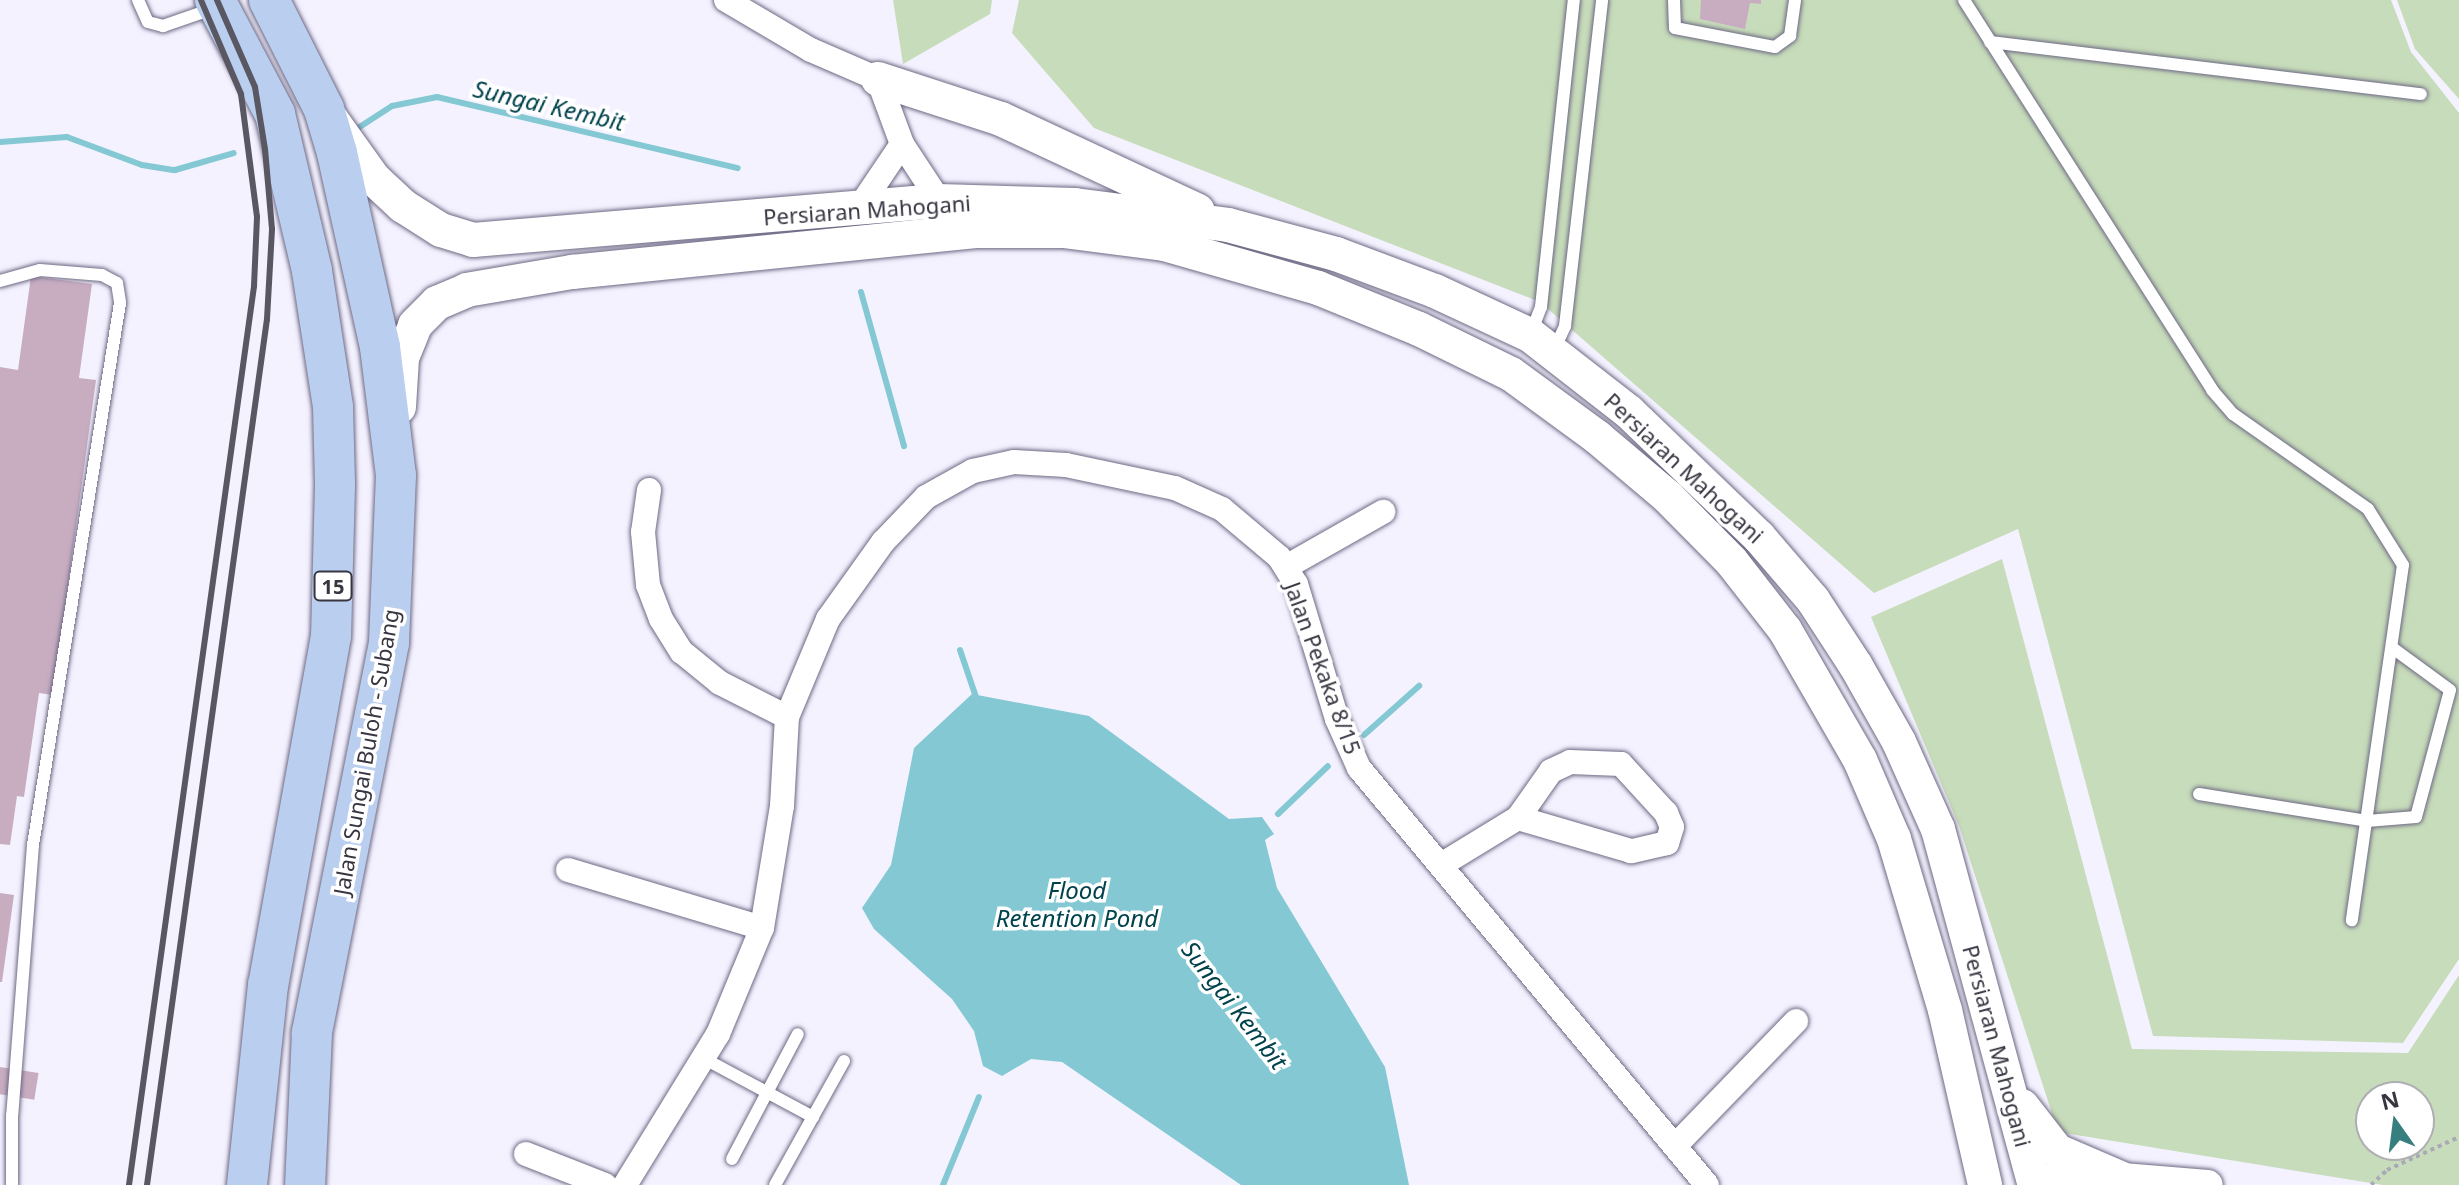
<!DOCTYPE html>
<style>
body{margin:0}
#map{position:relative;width:2459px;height:1185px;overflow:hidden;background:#f4f2ff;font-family:"Noto Sans",sans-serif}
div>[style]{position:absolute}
.green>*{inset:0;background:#c7dcba}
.water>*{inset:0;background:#83c8d3}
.stream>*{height:6px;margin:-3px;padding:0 3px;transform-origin:3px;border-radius:3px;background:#83c8d3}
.building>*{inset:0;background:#c8adc1;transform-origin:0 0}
.path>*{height:4px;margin-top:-2px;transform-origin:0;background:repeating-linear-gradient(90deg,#aba9b5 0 4px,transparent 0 8px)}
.roads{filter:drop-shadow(0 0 2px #6e6984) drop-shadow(0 0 2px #6e6984)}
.service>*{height:12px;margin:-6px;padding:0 6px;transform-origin:6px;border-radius:6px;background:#fff}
.minor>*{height:24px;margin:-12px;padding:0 12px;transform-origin:12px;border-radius:12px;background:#fff}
.tertiary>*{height:30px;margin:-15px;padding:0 15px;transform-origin:15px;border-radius:15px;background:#fff}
.secondary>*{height:34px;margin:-17px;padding:0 17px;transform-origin:17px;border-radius:17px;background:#fff}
.trunk>*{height:40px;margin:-20px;padding:0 20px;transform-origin:20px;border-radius:20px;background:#baceef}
.rail>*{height:6px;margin:-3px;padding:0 3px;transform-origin:3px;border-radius:3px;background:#595762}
span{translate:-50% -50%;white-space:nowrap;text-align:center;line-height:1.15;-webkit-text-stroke:7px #fff;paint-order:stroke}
.shield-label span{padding:2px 6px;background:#fff;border:2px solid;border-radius:6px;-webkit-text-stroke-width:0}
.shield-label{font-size:20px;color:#373540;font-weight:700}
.street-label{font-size:22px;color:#373540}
.water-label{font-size:24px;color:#00434c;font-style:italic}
.north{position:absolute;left:2355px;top:1081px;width:80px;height:80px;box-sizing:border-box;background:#fff;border:2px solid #afaeb3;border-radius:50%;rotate:346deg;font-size:22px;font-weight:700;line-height:32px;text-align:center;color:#373540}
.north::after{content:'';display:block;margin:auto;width:28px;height:36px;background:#367f7e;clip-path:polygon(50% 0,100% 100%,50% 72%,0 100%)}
</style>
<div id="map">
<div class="green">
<div style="clip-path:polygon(893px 0,992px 0,990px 14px,903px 64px)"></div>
<div style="clip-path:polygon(1019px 0,2391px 0,2411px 52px,2459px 113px,2459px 959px,2403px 1043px,2153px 1036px,2018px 529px,1874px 593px,1540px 302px,1094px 128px,1012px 33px)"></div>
<div style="clip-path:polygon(2397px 0,2459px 0,2459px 99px,2415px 49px)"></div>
<div style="clip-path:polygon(evenodd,2002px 559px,2132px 1049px,2408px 1053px,2459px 975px,2459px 1185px,2383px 1185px,2058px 1132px,1959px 826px,1871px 617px,2002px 559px,2371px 1097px,2419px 1097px,2419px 1145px,2371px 1145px,2371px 1097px)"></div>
</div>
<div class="water">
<div style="clip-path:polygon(972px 694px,1089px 716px,1229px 819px,1262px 817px,1274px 834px,1265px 840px,1277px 888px,1385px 1067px,1409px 1185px,1241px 1185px,1062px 1062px,1031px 1059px,1002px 1076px,983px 1066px,974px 1031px,952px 999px,874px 929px,862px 908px,891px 865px,914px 748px)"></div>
</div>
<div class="stream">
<div style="left:358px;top:128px;width:40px;rotate:-32.9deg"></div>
<div style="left:392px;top:106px;width:46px;rotate:-11.3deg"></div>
<div style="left:437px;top:97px;width:309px;rotate:13.3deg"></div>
<div style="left:0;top:142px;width:67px;rotate:-4.3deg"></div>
<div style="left:67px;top:137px;width:80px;rotate:20.5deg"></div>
<div style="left:142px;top:165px;width:33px;rotate:9deg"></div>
<div style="left:175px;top:170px;width:61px;rotate:-16.1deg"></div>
<div style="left:861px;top:292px;width:160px;rotate:74.4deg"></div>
<div style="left:960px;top:650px;width:53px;rotate:71.2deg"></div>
<div style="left:1364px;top:735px;width:74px;rotate:-41.7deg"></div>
<div style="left:1278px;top:814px;width:69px;rotate:-43.8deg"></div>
<div style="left:943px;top:1185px;width:95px;rotate:-67.8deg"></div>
</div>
<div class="building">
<div style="clip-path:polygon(1701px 0,1761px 0,1761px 4px,1750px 3px,1745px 29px,1700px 19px)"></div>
<div style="clip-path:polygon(31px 276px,92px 284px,79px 378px,96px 380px,53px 695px,39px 693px,24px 797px,17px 796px,10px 845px,0 844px,0 367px,18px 370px)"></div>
<div style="clip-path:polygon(0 893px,14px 895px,2px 982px,0 982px)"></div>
<div style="left:0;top:1067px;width:39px;height:27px;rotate:9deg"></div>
</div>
<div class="path">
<div style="left:2371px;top:1185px;width:22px;rotate:-43deg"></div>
<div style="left:2387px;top:1170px;width:79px;rotate:-24.6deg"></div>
</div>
<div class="roads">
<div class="service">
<div style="left:138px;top:0;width:24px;rotate:66deg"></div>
<div style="left:148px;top:22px;width:16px;rotate:15deg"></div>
<div style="left:163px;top:26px;width:55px;rotate:-19.1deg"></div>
<div style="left:1674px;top:0;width:28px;rotate:88deg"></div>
<div style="left:1675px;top:28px;width:102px;rotate:10.8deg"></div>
<div style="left:1775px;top:47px;width:19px;rotate:-36deg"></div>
<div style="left:1790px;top:36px;width:36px;rotate:-82deg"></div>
<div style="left:1964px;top:0;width:462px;rotate:57.5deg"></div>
<div style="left:2212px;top:390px;width:32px;rotate:49deg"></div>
<div style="left:2233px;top:414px;width:165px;rotate:35.1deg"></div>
<div style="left:2368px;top:509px;width:66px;rotate:58deg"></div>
<div style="left:2403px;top:565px;width:359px;rotate:98.2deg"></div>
<div style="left:1990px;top:42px;width:434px;rotate:6.9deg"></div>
<div style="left:0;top:281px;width:41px;rotate:-15.4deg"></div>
<div style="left:40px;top:270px;width:62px;rotate:4.6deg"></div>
<div style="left:102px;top:275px;width:17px;rotate:28deg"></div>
<div style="left:117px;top:283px;width:20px;rotate:81deg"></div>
<div style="left:120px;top:303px;width:549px;rotate:99.12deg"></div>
<div style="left:33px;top:845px;width:271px;rotate:94.4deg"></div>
<div style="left:12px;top:1115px;width:70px;rotate:90deg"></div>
<div style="left:1531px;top:333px;width:28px;rotate:-69deg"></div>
<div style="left:1541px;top:307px;width:309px;rotate:-83.9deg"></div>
<div style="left:1553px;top:352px;width:29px;rotate:-65deg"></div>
<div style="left:1565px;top:326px;width:328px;rotate:-83.5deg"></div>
<div style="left:2199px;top:794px;width:170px;rotate:9.1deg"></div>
<div style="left:2367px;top:821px;width:49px;rotate:-4.7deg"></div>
<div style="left:2416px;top:817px;width:131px;rotate:-75deg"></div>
<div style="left:2450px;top:690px;width:69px;rotate:-143.8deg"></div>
<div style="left:703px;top:1058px;width:125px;rotate:28.2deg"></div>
<div style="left:732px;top:1159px;width:141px;rotate:-62.2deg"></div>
<div style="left:775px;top:1185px;width:142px;rotate:-60.9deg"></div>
</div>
<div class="minor">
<div style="left:726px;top:0;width:99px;rotate:30.5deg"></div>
<div style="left:811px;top:50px;width:73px;rotate:23.4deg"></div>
<div style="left:878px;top:79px;width:69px;rotate:69.7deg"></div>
<div style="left:902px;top:144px;width:80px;rotate:56.7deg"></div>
<div style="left:859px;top:208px;width:77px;rotate:-56.1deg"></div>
<div style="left:649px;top:490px;width:42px;rotate:98.1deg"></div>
<div style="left:643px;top:532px;width:53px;rotate:84.6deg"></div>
<div style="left:648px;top:585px;width:36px;rotate:69deg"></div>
<div style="left:661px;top:619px;width:39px;rotate:58deg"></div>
<div style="left:682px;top:652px;width:49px;rotate:39.2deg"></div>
<div style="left:720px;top:683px;width:75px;rotate:26.9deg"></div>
<div style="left:1286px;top:567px;width:112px;rotate:-29.6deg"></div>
<div style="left:1441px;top:865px;width:90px;rotate:-31.4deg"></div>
<div style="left:1518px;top:818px;width:57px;rotate:-54.9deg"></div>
<div style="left:1551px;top:771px;width:21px;rotate:-25deg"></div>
<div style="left:1570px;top:762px;width:51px;rotate:2.2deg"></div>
<div style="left:1621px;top:764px;width:67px;rotate:47.4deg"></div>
<div style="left:1666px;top:813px;width:15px;rotate:67deg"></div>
<div style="left:1672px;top:827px;width:17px;rotate:107deg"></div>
<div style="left:1667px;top:843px;width:37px;rotate:167deg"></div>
<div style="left:1631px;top:851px;width:118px;rotate:-163.7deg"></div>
<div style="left:568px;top:870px;width:202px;rotate:16.6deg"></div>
<div style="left:1675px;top:1146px;width:174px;rotate:-45.9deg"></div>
<div style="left:526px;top:1154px;width:85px;rotate:21.4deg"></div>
<div style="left:625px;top:1185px;width:177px;rotate:-58.4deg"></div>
<div style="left:718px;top:1034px;width:115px;rotate:-67.5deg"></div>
<div style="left:762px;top:928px;width:124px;rotate:-80.7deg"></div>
<div style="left:782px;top:806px;width:89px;rotate:-86.8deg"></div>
<div style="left:787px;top:717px;width:106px;rotate:-67.3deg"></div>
<div style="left:828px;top:619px;width:95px;rotate:-54.5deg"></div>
<div style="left:883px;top:542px;width:62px;rotate:-46.3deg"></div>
<div style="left:926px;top:497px;width:54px;rotate:-29deg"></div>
<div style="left:973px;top:471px;width:42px;rotate:-12.4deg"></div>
<div style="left:1014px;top:462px;width:52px;rotate:3.3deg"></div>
<div style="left:1066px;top:465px;width:111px;rotate:11.9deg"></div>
<div style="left:1175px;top:488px;width:51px;rotate:24.1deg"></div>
<div style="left:1222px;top:509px;width:75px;rotate:40.1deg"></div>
<div style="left:1279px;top:557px;width:32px;rotate:58deg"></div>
<div style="left:1296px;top:584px;width:141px;rotate:73.1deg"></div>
<div style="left:1337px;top:719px;width:54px;rotate:65.8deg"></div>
<div style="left:1359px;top:768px;width:543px;rotate:50.15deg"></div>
</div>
<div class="tertiary">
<div style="left:2034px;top:1181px;width:64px;rotate:-4.5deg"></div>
<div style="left:2098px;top:1176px;width:110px;rotate:4.7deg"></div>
</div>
<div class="secondary">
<div style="left:878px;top:79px;width:129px;rotate:18deg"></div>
<div style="left:1001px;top:119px;width:217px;rotate:25deg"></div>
<div style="left:331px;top:119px;width:74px;rotate:54.4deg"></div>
<div style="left:374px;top:179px;width:40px;rotate:43deg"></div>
<div style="left:403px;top:206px;width:45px;rotate:32.3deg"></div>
<div style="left:441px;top:230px;width:34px;rotate:17deg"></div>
<div style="left:473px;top:240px;width:466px;rotate:-4.8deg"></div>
<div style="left:937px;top:201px;width:138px;rotate:1.7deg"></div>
<div style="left:1075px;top:205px;width:154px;rotate:7.4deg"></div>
<div style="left:1228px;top:225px;width:112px;rotate:15deg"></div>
<div style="left:1336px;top:254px;width:106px;rotate:20.5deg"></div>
<div style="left:1435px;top:291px;width:105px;rotate:24.9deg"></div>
<div style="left:1530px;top:335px;width:125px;rotate:37.9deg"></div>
<div style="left:1629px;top:412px;width:180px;rotate:43.9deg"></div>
<div style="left:1759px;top:537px;width:83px;rotate:49.4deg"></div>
<div style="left:1813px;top:600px;width:79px;rotate:56.9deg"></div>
<div style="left:1856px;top:666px;width:87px;rotate:60.5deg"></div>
<div style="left:1899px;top:742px;width:95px;rotate:65.9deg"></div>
<div style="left:1938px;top:829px;width:369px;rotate:74.8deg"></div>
<div style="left:399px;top:407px;width:49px;rotate:-86.5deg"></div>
<div style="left:402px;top:358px;width:35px;rotate:-68deg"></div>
<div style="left:415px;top:325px;width:31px;rotate:-45deg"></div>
<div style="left:437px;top:303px;width:33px;rotate:-23deg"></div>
<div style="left:467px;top:290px;width:107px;rotate:-9.7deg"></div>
<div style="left:572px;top:272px;width:408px;rotate:-5.8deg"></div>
<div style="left:978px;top:231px;width:86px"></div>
<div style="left:1064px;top:231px;width:101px;rotate:7.4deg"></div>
<div style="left:1164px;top:244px;width:160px;rotate:15.9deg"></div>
<div style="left:1318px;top:288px;width:109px;rotate:22.1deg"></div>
<div style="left:1419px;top:329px;width:102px;rotate:26.1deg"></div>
<div style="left:1511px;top:374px;width:107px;rotate:36.2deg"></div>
<div style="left:1597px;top:437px;width:93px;rotate:40.2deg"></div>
<div style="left:1668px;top:497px;width:91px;rotate:45.4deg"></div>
<div style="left:1732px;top:562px;width:86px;rotate:52.1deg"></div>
<div style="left:1785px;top:630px;width:150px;rotate:60deg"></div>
<div style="left:1860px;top:760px;width:86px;rotate:66.7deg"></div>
<div style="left:1894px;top:839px;width:178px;rotate:73.4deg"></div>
<div style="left:1945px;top:1010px;width:180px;rotate:77.1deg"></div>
<div style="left:2022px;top:1106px;width:57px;rotate:52.1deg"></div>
<div style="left:2057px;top:1151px;width:69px;rotate:23.2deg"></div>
</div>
<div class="trunk">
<div style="left:215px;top:0;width:129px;rotate:62.2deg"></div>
<div style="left:275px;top:114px;width:161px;rotate:76.7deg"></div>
<div style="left:312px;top:271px;width:138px;rotate:81.2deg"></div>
<div style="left:333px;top:407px;width:78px;rotate:88.5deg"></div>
<div style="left:335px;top:485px;width:151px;rotate:91.5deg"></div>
<div style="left:331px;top:636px;width:355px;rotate:100.2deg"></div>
<div style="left:268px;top:985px;width:201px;rotate:96deg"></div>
<div style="left:269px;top:0;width:122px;rotate:63.2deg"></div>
<div style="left:324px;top:109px;width:46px;rotate:73.5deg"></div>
<div style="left:337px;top:153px;width:199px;rotate:77.5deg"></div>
<div style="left:380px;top:347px;width:129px;rotate:82.9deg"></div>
<div style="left:396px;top:475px;width:168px;rotate:92.4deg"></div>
<div style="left:389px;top:643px;width:398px;rotate:101.2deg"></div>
<div style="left:312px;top:1033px;width:152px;rotate:92.6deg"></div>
</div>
</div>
<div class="rail">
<div style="left:129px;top:1185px;width:908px;rotate:-82.08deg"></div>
<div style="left:254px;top:286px;width:69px;rotate:-87.5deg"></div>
<div style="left:257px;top:217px;width:124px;rotate:-97.4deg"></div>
<div style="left:241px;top:94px;width:102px;rotate:-113.1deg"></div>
<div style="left:147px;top:1185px;width:874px;rotate:-82.11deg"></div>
<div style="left:267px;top:319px;width:90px;rotate:-86.8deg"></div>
<div style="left:272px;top:229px;width:80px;rotate:-95deg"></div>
<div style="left:265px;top:149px;width:63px;rotate:-99.2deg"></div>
<div style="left:255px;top:87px;width:95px;rotate:-113.6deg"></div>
</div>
<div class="shield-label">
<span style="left:333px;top:586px">15</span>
</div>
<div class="street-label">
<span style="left:867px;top:210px;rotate:-4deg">Persiaran Mahogani</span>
<span style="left:1684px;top:468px;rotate:43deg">Persiaran Mahogani</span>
<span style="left:1323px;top:668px;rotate:70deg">Jalan Pekaka 8/15</span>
<span style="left:366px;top:752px;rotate:-80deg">Jalan Sungai Buloh - Subang</span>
<span style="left:1997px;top:1046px;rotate:75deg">Persiaran Mahogani</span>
</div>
<div class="water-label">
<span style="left:549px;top:105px;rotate:13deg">Sungai Kembit</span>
<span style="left:1077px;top:904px">Flood<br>Retention Pond</span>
<span style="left:1235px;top:1005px;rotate:52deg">Sungai Kembit</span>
</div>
<div class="north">N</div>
</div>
